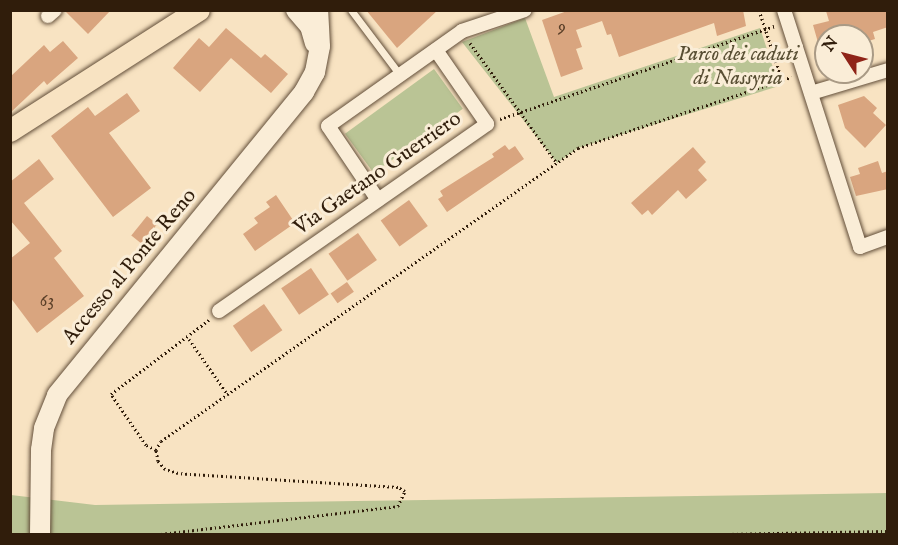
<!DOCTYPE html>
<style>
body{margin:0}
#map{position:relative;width:898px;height:545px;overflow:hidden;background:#f8e3c2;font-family:"IM FELL English",serif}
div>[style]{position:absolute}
.green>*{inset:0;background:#bac495;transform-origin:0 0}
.building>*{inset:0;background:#d9a57f;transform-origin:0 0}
.path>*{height:3px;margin-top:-1.5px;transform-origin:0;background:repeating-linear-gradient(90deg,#301d0b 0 1.5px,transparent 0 4.5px)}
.roads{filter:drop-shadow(0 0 2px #624e39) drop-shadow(0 0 2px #624e39)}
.service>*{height:7px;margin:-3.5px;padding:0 3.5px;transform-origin:3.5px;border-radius:3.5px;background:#faedd7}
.minor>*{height:14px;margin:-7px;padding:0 7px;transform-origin:7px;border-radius:7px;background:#faedd7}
.secondary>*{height:20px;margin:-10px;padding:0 10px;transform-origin:10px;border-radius:10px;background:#faedd7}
.primary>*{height:22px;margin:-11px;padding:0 11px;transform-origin:11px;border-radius:11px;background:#f8e3c2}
span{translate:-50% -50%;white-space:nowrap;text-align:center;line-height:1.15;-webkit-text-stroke:6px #faedd7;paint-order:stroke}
.number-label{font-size:18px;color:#5a3f28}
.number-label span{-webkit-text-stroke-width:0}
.park-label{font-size:21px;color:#594f34;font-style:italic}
.street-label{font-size:21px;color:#301d0b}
.frame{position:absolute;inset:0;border:12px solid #301d0b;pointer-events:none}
.north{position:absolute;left:814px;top:24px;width:60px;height:60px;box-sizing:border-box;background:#faedd7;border:2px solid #a99a85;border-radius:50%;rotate:306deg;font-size:16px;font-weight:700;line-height:24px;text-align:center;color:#301d0b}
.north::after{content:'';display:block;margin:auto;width:21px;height:27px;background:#8f2418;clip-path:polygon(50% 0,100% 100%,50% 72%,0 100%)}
</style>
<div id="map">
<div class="green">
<div style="clip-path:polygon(525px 18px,554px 97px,760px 28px,779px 86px,578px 148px,557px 163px,462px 42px)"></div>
<div style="left:434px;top:69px;width:49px;height:110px;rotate:54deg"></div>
<div style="clip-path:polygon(888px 493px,887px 534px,11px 534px,11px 495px,95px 505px)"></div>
</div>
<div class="building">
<div style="clip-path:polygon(64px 10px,111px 10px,88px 34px)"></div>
<div style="clip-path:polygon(366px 10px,438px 10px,397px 48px)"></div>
<div style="clip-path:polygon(570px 10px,743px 10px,746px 26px,717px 36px,714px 23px,619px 57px,611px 34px,607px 35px,602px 21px,576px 30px,582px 47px,576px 49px,583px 69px,561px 77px,542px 20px)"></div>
<div style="clip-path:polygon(888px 10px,888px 27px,873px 32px,875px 39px,862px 43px,862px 36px,826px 36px,826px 59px,823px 60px,813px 25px,829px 21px,826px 11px)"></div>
<div style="clip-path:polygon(226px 28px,261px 58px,265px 54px,288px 74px,271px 93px,231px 58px,200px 92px,173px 68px,199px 38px,209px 47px)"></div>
<div style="clip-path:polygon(63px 41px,78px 58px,47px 85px,44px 81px,10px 113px,10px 77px,44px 45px,50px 52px)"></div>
<div style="clip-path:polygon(127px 93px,140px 111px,109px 133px,151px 188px,113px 217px,51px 136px,88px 107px,95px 116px)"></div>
<div style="clip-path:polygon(864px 96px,877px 108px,873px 113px,886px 125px,865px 148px,845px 128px,838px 105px)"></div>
<div style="clip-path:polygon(505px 145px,509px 150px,515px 146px,524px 159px,447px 212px,438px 199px,443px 196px,440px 191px,494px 157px,492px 154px)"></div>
<div style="clip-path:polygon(693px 147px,706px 162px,698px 170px,707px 180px,686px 199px,678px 190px,652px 215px,648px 210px,642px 215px,631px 203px)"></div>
<div style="clip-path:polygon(39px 159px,54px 179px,24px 203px,62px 251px,54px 258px,84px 296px,37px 333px,10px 297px,10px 259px,30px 243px,10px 220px,10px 182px)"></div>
<div style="clip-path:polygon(878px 161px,882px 173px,888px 171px,888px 189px,856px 196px,850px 177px,860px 174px,858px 168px)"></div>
<div style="clip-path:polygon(276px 195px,295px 223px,255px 251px,243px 234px,258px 223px,254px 218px,270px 207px,266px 202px)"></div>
<div style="left:409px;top:200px;width:32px;height:35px;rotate:54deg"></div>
<div style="left:147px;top:216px;width:13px;height:25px;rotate:39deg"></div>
<div style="left:358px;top:233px;width:33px;height:36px;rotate:55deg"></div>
<div style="left:311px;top:268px;width:32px;height:36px;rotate:56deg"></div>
<div style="left:347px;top:282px;width:12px;height:20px;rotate:55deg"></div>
<div style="left:264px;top:304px;width:32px;height:38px;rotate:55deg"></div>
</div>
<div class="path">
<div style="left:759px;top:10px;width:74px;rotate:71.8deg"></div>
<div style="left:470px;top:43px;width:148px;rotate:54.1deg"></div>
<div style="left:500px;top:119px;width:290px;rotate:-18.7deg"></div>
<div style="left:189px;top:339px;width:68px;rotate:55.1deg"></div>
<div style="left:156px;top:450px;width:11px;rotate:-153deg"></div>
<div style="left:146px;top:445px;width:62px;rotate:-124.5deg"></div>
<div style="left:111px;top:394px;width:123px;rotate:-37.1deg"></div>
<div style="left:161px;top:534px;width:239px;rotate:-6.7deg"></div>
<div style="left:398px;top:506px;width:17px;rotate:-65deg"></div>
<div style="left:405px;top:491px;width:8px;rotate:-150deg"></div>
<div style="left:398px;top:487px;width:220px;rotate:-176.4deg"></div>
<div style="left:178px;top:473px;width:14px;rotate:-163deg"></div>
<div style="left:165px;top:469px;width:11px;rotate:-131deg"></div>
<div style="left:158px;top:461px;width:11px;rotate:-100deg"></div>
<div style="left:156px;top:450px;width:10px;rotate:-61deg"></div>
<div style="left:161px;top:441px;width:510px;rotate:-35.09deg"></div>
<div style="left:578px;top:148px;width:225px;rotate:-18.4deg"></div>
<div style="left:728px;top:534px;width:160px;rotate:-1.1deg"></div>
</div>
<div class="roads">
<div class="service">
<div style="left:351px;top:10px;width:81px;rotate:53deg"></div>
</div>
<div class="minor">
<div style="left:784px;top:10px;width:249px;rotate:72.2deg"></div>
<div style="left:860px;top:247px;width:30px;rotate:-20deg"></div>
<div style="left:48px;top:16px;width:9px;rotate:-41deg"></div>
<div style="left:811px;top:93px;width:80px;rotate:-16.6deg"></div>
<div style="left:378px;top:200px;width:89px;rotate:-124deg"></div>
<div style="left:328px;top:126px;width:164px;rotate:-35.3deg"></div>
<div style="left:462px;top:31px;width:66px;rotate:-18.4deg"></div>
<div style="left:219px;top:311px;width:327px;rotate:-34.9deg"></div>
<div style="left:487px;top:124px;width:90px;rotate:-124.6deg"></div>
</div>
<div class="secondary">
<div style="left:296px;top:10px;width:21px;rotate:49deg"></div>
<div style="left:310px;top:26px;width:18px;rotate:74deg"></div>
<div style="left:40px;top:534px;width:84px;rotate:-89.3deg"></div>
<div style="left:41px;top:450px;width:22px;rotate:-82deg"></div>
<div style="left:44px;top:428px;width:35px;rotate:-68deg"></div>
<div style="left:57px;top:395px;width:391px;rotate:-50.8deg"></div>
<div style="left:304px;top:92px;width:23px;rotate:-61deg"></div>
<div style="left:315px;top:72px;width:26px;rotate:-79deg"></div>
<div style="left:320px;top:46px;width:36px;rotate:-93deg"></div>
</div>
<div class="primary">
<div style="left:10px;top:131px;width:224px;rotate:-32.6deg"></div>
</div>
</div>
<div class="number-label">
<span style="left:562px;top:28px">9</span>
<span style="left:47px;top:302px">63</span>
</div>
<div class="park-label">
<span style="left:738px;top:67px">Parco dei caduti<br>di Nassyria</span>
</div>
<div class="street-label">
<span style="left:378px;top:174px;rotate:-35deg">Via Gaetano Guerriero</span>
<span style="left:130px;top:267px;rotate:-50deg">Accesso al Ponte Reno</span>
</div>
<div class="frame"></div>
<div class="north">N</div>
</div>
